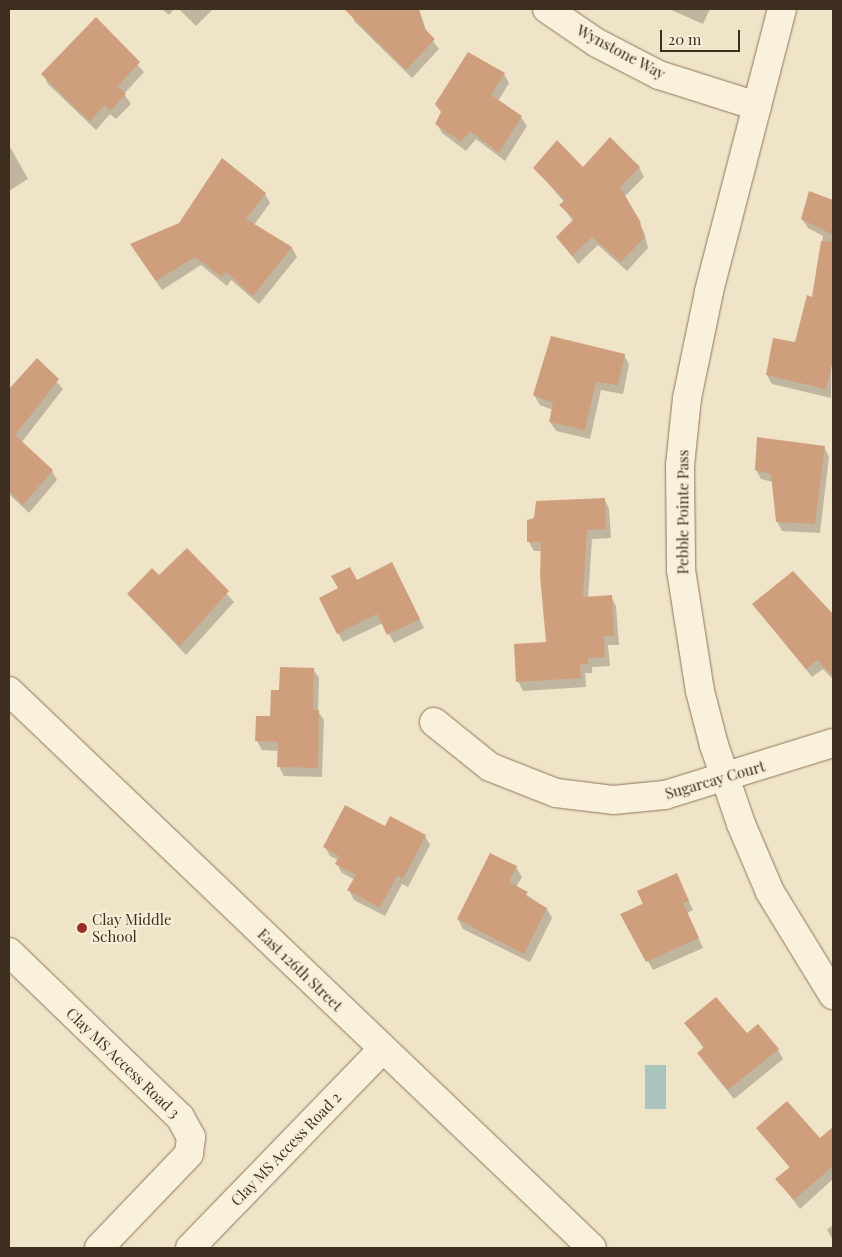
<!DOCTYPE html>
<style>
body{margin:0}
#map{position:relative;width:842px;height:1257px;overflow:hidden;background:#f0e4c8;font-family:"Playfair Display",serif}
div>[style]{position:absolute}
.water>*{inset:0;background:#a9c4bc;transform-origin:0 0}
.shadow>*{inset:0;background:#0003}
.building>*{inset:0;background:#cf9f7d}
.roads{filter:drop-shadow(0 0 1px #8d765c) drop-shadow(0 0 1px #8d765c)}
.minor>*{height:28px;margin:-14px;padding:0 14px;transform-origin:14px;border-radius:14px;background:#faf1dc}
.dots>*{width:14px;height:14px;translate:-50% -50%;box-sizing:border-box;border:2px solid #f7eed8;border-radius:50%}
span{translate:-50% -50%;white-space:nowrap;text-align:center;line-height:1.15;-webkit-text-stroke:4px #f7eed8;paint-order:stroke}
.street-label{font-size:15px;color:#3d2e20}
.poi-label{font-size:15px;color:#3d2e20}
.left{translate:0 -50%;text-align:left}
.frame{position:absolute;inset:0;border:10px solid #3d2e20;pointer-events:none}
.scale{position:absolute;left:660px;top:30px;width:80px;height:22px;box-sizing:border-box;border:2px solid #3d2e20;border-top:0;padding-left:6px;font-size:15px;line-height:18px;white-space:nowrap;color:#3d2e20;-webkit-text-stroke:4px #f7eed8;paint-order:stroke}
</style>
<div id="map">
<div class="water">
<div style="left:645px;top:1065px;width:21px;height:44px"></div>
</div>
<div class="shadow">
<div style="clip-path:polygon(162px 9px,174px 9px,169px 15px)"></div>
<div style="clip-path:polygon(179px 9px,213px 9px,196px 26px)"></div>
<div style="clip-path:polygon(354px 9px,419px 9px,427px 33px,439px 49px,412px 78px,355px 22px,350px 13px)"></div>
<div style="clip-path:polygon(669px 9px,710px 9px,703px 24px)"></div>
<div style="clip-path:polygon(96px 19px,144px 72px,124px 94px,131px 104px,116px 119px,110px 114px,96px 130px,48px 84px,43px 74px)"></div>
<div style="clip-path:polygon(504px 74px,509px 83px,498px 101px,521px 117px,527px 126px,505px 161px,476px 139px,466px 151px,442px 133px,437px 124px)"></div>
<div style="clip-path:polygon(9px 145px,28px 179px,9px 191px)"></div>
<div style="clip-path:polygon(222px 160px,265px 194px,270px 203px,254px 225px,292px 248px,297px 257px,259px 304px,231px 280px,227px 286px,201px 265px,162px 290px,137px 254px,180px 224px)"></div>
<div style="clip-path:polygon(639px 167px,644px 177px,624px 197px,644px 232px,648px 248px,627px 271px,598px 245px,578px 264px,558px 237px,573px 221px,561px 205px,564px 202px,535px 168px)"></div>
<div style="clip-path:polygon(810px 193px,833px 201px,831px 398px,772px 384px,767px 375px,796px 343px,813px 299px,823px 236px,808px 228px,802px 219px)"></div>
<div style="clip-path:polygon(624px 355px,629px 364px,623px 394px,601px 390px,590px 439px,556px 431px,550px 422px,553px 410px,540px 405px,534px 395px)"></div>
<div style="clip-path:polygon(37px 360px,63px 389px,21px 443px,52px 471px,57px 480px,29px 513px,9px 494px,9px 391px)"></div>
<div style="clip-path:polygon(824px 447px,829px 457px,820px 533px,782px 531px,777px 521px,773px 482px,761px 479px,756px 470px)"></div>
<div style="clip-path:polygon(604px 499px,609px 508px,611px 538px,592px 539px,588px 598px,611px 596px,616px 606px,619px 645px,608px 645px,610px 666px,592px 667px,592px 673px,585px 673px,586px 687px,523px 691px,518px 681px,547px 643px,542px 551px,534px 551px,529px 542px,528px 521px)"></div>
<div style="clip-path:polygon(187px 549px,234px 602px,186px 655px,129px 595px,159px 577px)"></div>
<div style="clip-path:polygon(397px 573px,424px 628px,394px 643px,383px 623px,343px 642px,338px 633px)"></div>
<div style="clip-path:polygon(793px 573px,833px 615px,833px 679px,823px 669px,812px 677px,753px 604px)"></div>
<div style="clip-path:polygon(313px 669px,319px 678px,318px 711px,324px 720px,322px 777px,284px 776px,279px 767px,279px 751px,262px 750px,257px 741px,271px 717px,281px 692px)"></div>
<div style="clip-path:polygon(425px 836px,430px 845px,408px 887px,402px 884px,385px 916px,354px 900px,349px 890px,355px 880px,342px 873px,337px 864px,338px 860px,330px 856px,325px 847px)"></div>
<div style="clip-path:polygon(491px 854px,516px 867px,522px 877px,516px 887px,547px 909px,552px 918px,530px 962px,463px 929px,458px 919px)"></div>
<div style="clip-path:polygon(681px 884px,693px 910px,687px 913px,703px 948px,653px 970px,622px 914px)"></div>
<div style="clip-path:polygon(686px 1023px,746px 1035px,778px 1050px,783px 1059px,734px 1099px,704px 1062px,699px 1053px,704px 1049px)"></div>
<div style="clip-path:polygon(758px 1129px,820px 1140px,833px 1129px,833px 1179px,800px 1209px,777px 1179px,790px 1168px)"></div>
<div style="clip-path:polygon(833px 1225px,833px 1240px,827px 1230px)"></div>
</div>
<div class="building">
<div style="clip-path:polygon(344px 9px,418px 9px,425px 29px,435px 39px,406px 70px)"></div>
<div style="clip-path:polygon(96px 17px,140px 62px,118px 86px,126px 94px,110px 111px,104px 105px,90px 122px,41px 74px)"></div>
<div style="clip-path:polygon(468px 52px,505px 73px,491px 95px,522px 116px,499px 153px,470px 131px,461px 142px,435px 124px,441px 112px,435px 104px)"></div>
<div style="clip-path:polygon(610px 137px,640px 167px,620px 187px,640px 221px,644px 238px,621px 262px,592px 237px,572px 256px,556px 237px,574px 219px,559px 205px,565px 200px,533px 168px,557px 140px,583px 167px)"></div>
<div style="clip-path:polygon(222px 158px,266px 193px,246px 219px,292px 247px,253px 296px,226px 272px,222px 277px,195px 257px,156px 281px,130px 244px,179px 223px)"></div>
<div style="clip-path:polygon(809px 191px,833px 200px,833px 235px,801px 219px)"></div>
<div style="clip-path:polygon(821px 241px,833px 242px,833px 361px,826px 389px,766px 375px,773px 338px,795px 342px,807px 295px,812px 297px)"></div>
<div style="clip-path:polygon(551px 336px,625px 354px,618px 385px,596px 382px,585px 430px,549px 422px,553px 403px,533px 395px)"></div>
<div style="clip-path:polygon(37px 358px,59px 379px,15px 435px,53px 470px,23px 505px,9px 491px,9px 389px)"></div>
<div style="clip-path:polygon(757px 437px,825px 446px,815px 524px,776px 522px,771px 474px,755px 470px)"></div>
<div style="clip-path:polygon(605px 498px,606px 529px,587px 530px,583px 597px,612px 595px,614px 636px,604px 636px,605px 657px,588px 658px,588px 664px,580px 664px,581px 678px,516px 682px,514px 644px,546px 642px,540px 576px,541px 542px,527px 542px,527px 520px,534px 518px,536px 501px)"></div>
<div style="clip-path:polygon(187px 548px,229px 591px,180px 646px,127px 594px,152px 568px,159px 575px)"></div>
<div style="clip-path:polygon(392px 562px,420px 619px,387px 635px,377px 614px,337px 634px,319px 598px,338px 588px,331px 576px,350px 567px,357px 580px)"></div>
<div style="clip-path:polygon(793px 571px,833px 614px,833px 676px,817px 660px,806px 669px,752px 604px)"></div>
<div style="clip-path:polygon(280px 667px,314px 668px,313px 710px,319px 710px,318px 768px,277px 767px,278px 742px,255px 741px,256px 716px,270px 716px,271px 690px,279px 690px)"></div>
<div style="clip-path:polygon(345px 805px,385px 826px,390px 816px,426px 835px,403px 879px,397px 876px,380px 908px,347px 890px,356px 875px,335px 864px,339px 856px,323px 847px)"></div>
<div style="clip-path:polygon(490px 853px,517px 866px,509px 882px,528px 892px,525px 896px,547px 908px,524px 954px,457px 919px)"></div>
<div style="clip-path:polygon(677px 873px,689px 901px,683px 903px,699px 938px,646px 962px,620px 914px,643px 904px,637px 891px)"></div>
<div style="clip-path:polygon(716px 997px,747px 1033px,758px 1024px,779px 1049px,728px 1090px,697px 1053px,704px 1047px,684px 1023px)"></div>
<div style="clip-path:polygon(787px 1101px,820px 1138px,833px 1127px,833px 1166px,794px 1200px,775px 1179px,790px 1167px,756px 1128px)"></div>
</div>
<div class="roads">
<div class="minor">
<div style="left:547px;top:9px;width:60px;rotate:34.2deg"></div>
<div style="left:597px;top:43px;width:70px;rotate:27.3deg"></div>
<div style="left:659px;top:75px;width:103px;rotate:17.6deg"></div>
<div style="left:782px;top:9px;width:292px;rotate:104.5deg"></div>
<div style="left:709px;top:292px;width:108px;rotate:101.7deg"></div>
<div style="left:687px;top:398px;width:68px;rotate:95.9deg"></div>
<div style="left:680px;top:466px;width:104px;rotate:89.4deg"></div>
<div style="left:681px;top:570px;width:122px;rotate:81.1deg"></div>
<div style="left:700px;top:691px;width:56px;rotate:75.5deg"></div>
<div style="left:714px;top:745px;width:83px;rotate:71.1deg"></div>
<div style="left:741px;top:824px;width:74px;rotate:66.9deg"></div>
<div style="left:770px;top:892px;width:121px;rotate:58.5deg"></div>
<div style="left:9px;top:691px;width:806px;rotate:43.69deg"></div>
<div style="left:434px;top:722px;width:72px;rotate:38.8deg"></div>
<div style="left:490px;top:767px;width:71px;rotate:21.5deg"></div>
<div style="left:556px;top:793px;width:57px;rotate:7deg"></div>
<div style="left:613px;top:800px;width:52px;rotate:-5.5deg"></div>
<div style="left:665px;top:795px;width:176px;rotate:-17.2deg"></div>
<div style="left:9px;top:952px;width:238px;rotate:44deg"></div>
<div style="left:180px;top:1117px;width:23px;rotate:61deg"></div>
<div style="left:191px;top:1137px;width:17px;rotate:97deg"></div>
<div style="left:189px;top:1154px;width:130px;rotate:133.8deg"></div>
<div style="left:190px;top:1248px;width:277px;rotate:-45.9deg"></div>
</div>
</div>
<div class="dots">
<div style="left:82px;top:928px;background:#9e2a2b"></div>
</div>
<div class="street-label">
<span style="left:621px;top:52px;rotate:28deg">Wynstone Way</span>
<span style="left:683px;top:512px;rotate:-90deg">Pebble Pointe Pass</span>
<span style="left:715px;top:780px;rotate:-16deg">Sugarcay Court</span>
<span style="left:300px;top:970px;rotate:44deg">East 126th Street</span>
<span style="left:123px;top:1063px;rotate:44deg">Clay MS Access Road 3</span>
<span style="left:286px;top:1149px;rotate:-46deg">Clay MS Access Road 2</span>
</div>
<div class="poi-label">
<span class="left" style="left:92px;top:928px">Clay Middle<br>School</span>
</div>
<div class="frame"></div>
<div class="scale">20 m</div>
</div>
